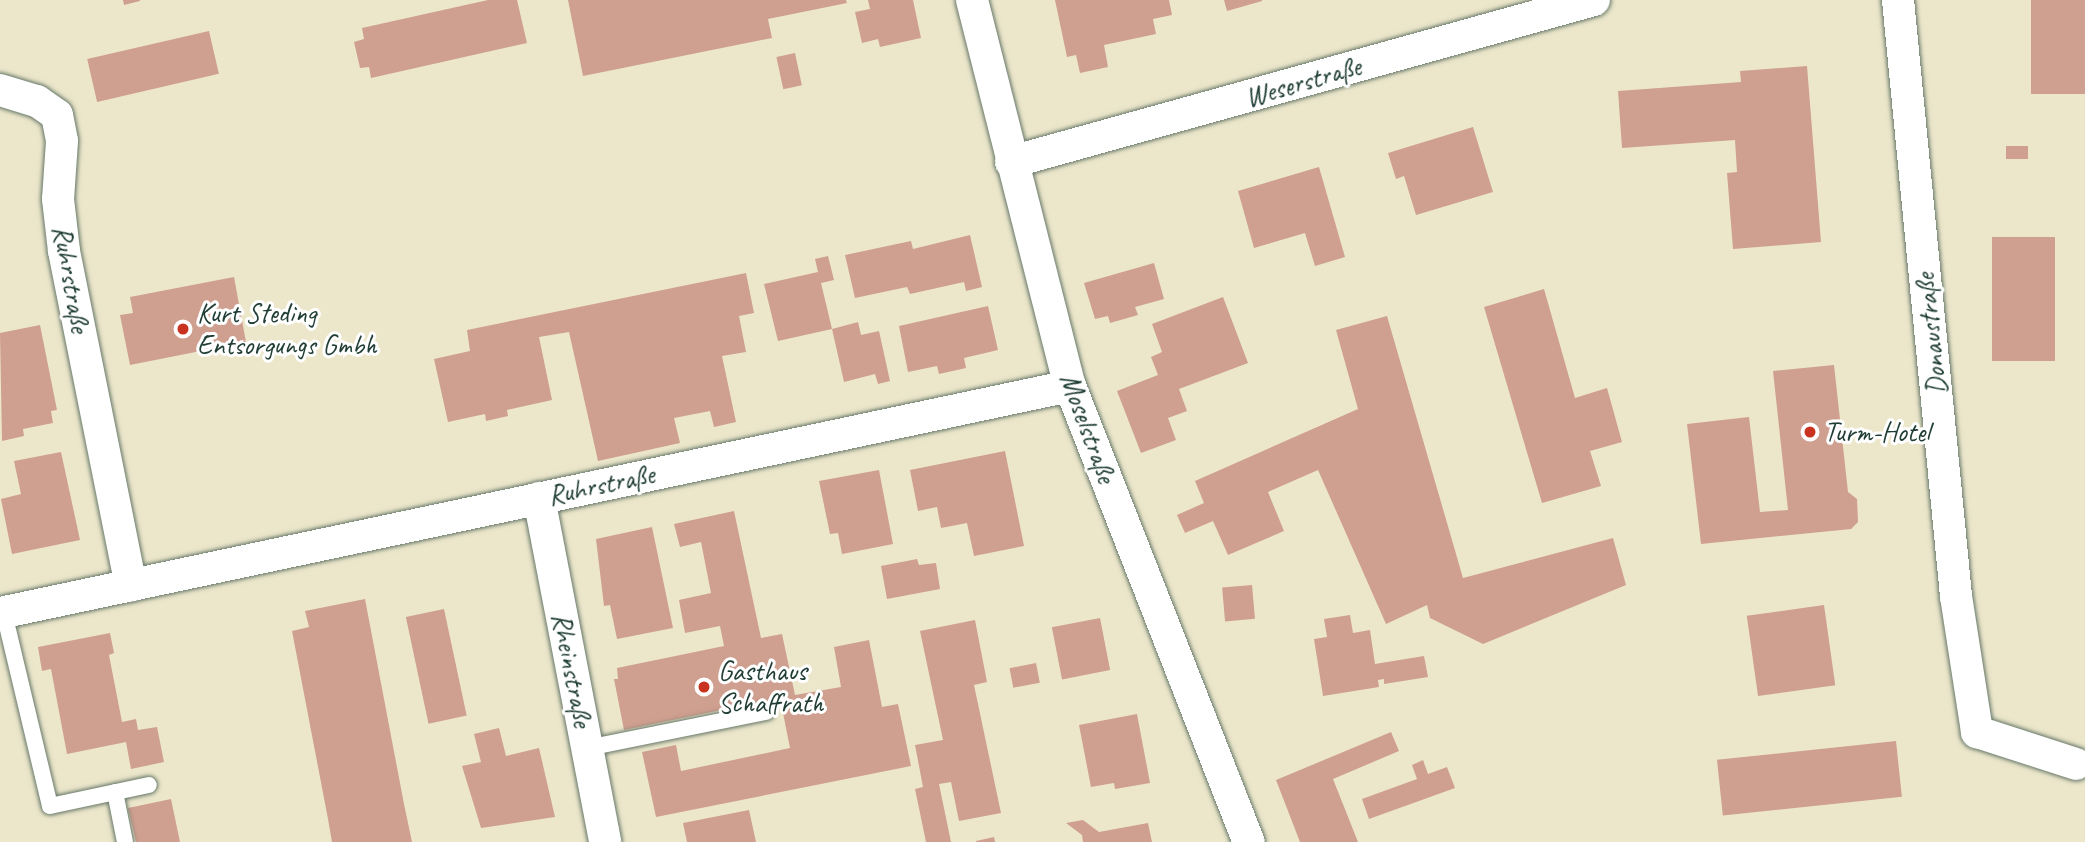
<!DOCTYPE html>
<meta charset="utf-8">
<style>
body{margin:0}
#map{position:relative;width:2085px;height:842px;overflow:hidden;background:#ece7cb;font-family:Caveat,sans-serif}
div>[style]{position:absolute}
.building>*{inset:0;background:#cf9f90;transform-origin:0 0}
.roads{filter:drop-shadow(0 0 2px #677869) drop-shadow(0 0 2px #677869)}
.service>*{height:16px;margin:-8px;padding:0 8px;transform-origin:8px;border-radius:8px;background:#fff}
.minor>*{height:32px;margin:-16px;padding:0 16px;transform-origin:16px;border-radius:16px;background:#fff}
.dots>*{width:19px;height:19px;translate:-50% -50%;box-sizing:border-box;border:4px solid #fff;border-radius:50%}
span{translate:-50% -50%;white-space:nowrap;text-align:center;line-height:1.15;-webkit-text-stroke:6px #fff;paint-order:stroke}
.street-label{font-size:28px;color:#1f3d34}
.poi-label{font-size:28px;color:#1f3d34}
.left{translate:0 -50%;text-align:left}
</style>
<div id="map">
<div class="building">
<div style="clip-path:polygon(123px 0,140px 0,140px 1px,124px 5px)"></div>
<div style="clip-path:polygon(488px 0,517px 0,527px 43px,371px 78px,369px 67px,360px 68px,354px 42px,364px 39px,362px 28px)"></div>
<div style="clip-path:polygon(568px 0,846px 0,847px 3px,768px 19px,772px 38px,583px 76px)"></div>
<div style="clip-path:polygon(868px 0,913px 0,921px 38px,880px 47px,878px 39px,862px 43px,855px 12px,870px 9px)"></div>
<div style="clip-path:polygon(1055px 0,1169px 0,1172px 15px,1153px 19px,1156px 34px,1104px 45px,1108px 67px,1080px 73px,1076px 55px,1067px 57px)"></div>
<div style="clip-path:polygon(1224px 0,1262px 0,1262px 1px,1227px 11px)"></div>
<div style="left:2031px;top:0;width:54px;height:94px"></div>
<div style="left:209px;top:31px;width:44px;height:125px;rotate:77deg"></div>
<div style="left:795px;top:53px;width:33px;height:19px;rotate:78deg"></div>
<div style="clip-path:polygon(1807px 66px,1821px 242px,1733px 249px,1727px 173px,1737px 172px,1735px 140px,1622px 148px,1618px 91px,1741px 82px,1740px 71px)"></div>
<div style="clip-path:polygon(1473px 127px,1493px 192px,1416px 215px,1404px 176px,1396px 179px,1388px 153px)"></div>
<div style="left:2006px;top:146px;width:22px;height:13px"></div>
<div style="clip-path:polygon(1319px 167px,1345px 257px,1315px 266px,1305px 233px,1254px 248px,1238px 191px)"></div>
<div style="clip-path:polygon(970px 235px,982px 287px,966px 291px,964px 282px,910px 294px,907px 287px,855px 298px,845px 255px,911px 241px,913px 249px)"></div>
<div style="left:1992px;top:237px;width:63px;height:124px"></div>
<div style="clip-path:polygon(828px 256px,834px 280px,821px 283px,832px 329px,778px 341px,764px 284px,818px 272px,815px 259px)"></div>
<div style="clip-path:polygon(1154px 263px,1164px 299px,1135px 307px,1138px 315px,1110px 323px,1108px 316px,1095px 319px,1084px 283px)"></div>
<div style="clip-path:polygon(746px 273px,754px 313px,739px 316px,746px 352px,722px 356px,736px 422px,714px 427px,710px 411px,674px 418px,680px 443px,598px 461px,569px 332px,539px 337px,552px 400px,507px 410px,508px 416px,486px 421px,485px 414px,448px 422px,434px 359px,470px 351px,467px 330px)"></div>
<div style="clip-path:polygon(234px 277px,246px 342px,130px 365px,120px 315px,133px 313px,130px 297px)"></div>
<div style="clip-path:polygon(1544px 289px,1575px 398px,1607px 388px,1622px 442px,1590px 451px,1601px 486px,1542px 503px,1484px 307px)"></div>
<div style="clip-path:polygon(1223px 297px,1248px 363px,1179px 389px,1187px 411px,1168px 418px,1176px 440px,1141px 453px,1117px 391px,1158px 375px,1151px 357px,1162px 352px,1152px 324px)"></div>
<div style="clip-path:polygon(988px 306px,998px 350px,964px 358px,966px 368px,939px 374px,937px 366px,908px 372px,899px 326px)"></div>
<div style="clip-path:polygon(1387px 316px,1463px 578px,1613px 538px,1626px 585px,1483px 644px,1430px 618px,1427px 605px,1386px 624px,1318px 470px,1268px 492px,1284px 531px,1228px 555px,1213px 521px,1185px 533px,1177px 515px,1204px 503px,1195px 481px,1358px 409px,1336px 330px)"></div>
<div style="clip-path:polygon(858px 322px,861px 335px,879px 331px,890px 381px,878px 384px,875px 374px,844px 382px,832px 329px)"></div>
<div style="clip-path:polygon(40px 325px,57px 410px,51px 411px,53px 423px,23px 429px,24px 436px,2px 441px,0 333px)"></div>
<div style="clip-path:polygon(1834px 365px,1848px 492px,1857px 499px,1858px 522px,1851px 529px,1701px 544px,1687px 424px,1749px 417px,1760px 512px,1788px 510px,1773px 371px)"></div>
<div style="clip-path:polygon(1005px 451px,1024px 546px,974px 556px,967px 523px,941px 528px,937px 507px,918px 511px,910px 470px)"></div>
<div style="clip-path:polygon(61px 452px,80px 540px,12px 554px,1px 499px,21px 494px,14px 461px)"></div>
<div style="clip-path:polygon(879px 470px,893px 544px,842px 554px,838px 533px,830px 534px,819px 481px)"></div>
<div style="clip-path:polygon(734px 511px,761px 638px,782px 634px,795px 695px,841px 687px,834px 647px,869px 640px,882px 707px,898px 704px,911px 766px,656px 817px,642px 752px,676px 745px,681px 771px,790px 748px,780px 698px,624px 730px,614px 679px,618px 679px,617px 668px,724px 646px,720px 626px,685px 633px,679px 600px,711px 593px,701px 542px,680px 547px,674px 524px)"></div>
<div style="clip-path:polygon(652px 527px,673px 628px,617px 639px,610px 605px,604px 606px,596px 539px)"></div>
<div style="clip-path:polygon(917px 559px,919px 565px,936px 563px,940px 589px,887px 599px,881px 566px)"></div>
<div style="left:1252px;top:585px;width:34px;height:30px;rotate:85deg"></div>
<div style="clip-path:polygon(365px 599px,404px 804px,412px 842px,332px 842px,328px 819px,292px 631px,309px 627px,305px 611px)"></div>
<div style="left:1824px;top:605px;width:81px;height:78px;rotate:82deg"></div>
<div style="left:444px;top:609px;width:109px;height:39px;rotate:78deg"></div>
<div style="clip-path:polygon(1350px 615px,1353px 633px,1370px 630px,1375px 664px,1424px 656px,1428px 677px,1384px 684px,1384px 679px,1378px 680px,1379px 687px,1323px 696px,1314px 639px,1327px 637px,1324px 619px)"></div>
<div style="left:1100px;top:618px;width:53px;height:49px;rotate:79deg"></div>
<div style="clip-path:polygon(975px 620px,987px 682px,974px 685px,1001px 813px,959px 821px,951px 782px,939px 784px,951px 842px,926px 842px,915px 789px,923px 787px,915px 745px,943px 740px,920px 631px)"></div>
<div style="clip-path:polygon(110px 633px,114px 653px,109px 655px,122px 722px,136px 719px,138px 730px,157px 727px,164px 762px,131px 769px,126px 742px,67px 754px,51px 669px,42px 671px,38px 647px)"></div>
<div style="left:1036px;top:663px;width:20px;height:27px;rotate:79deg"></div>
<div style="clip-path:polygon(1137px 714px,1150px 783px,1115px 789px,1114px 783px,1091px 787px,1079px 725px)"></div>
<div style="clip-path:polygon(499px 728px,506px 756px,539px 748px,555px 817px,481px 828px,462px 766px,481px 762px,474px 734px)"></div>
<div style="clip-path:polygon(1391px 732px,1399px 751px,1333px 779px,1358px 842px,1300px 842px,1276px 780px)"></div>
<div style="left:1896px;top:741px;width:56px;height:180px;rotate:84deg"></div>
<div style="clip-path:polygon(1423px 760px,1428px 774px,1447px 767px,1455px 788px,1369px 819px,1362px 799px,1417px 779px,1412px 765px)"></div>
<div style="clip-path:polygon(171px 799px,180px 842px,136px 842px,128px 808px)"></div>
<div style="clip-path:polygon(749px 810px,756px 842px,687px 842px,683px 823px)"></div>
<div style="clip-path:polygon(1083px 820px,1099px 832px,1148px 823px,1152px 842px,1083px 842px,1082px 835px,1066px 823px)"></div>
<div style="clip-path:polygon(994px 837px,995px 842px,976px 842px,976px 841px)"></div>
</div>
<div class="roads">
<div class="service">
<div style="left:4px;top:613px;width:198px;rotate:76.6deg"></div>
<div style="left:50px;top:806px;width:101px;rotate:-12deg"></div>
<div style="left:587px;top:748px;width:183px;rotate:-11.4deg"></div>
<div style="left:115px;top:792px;width:51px;rotate:78.7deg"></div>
</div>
<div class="minor">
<div style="left:972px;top:0;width:398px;rotate:75.8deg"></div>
<div style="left:1070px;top:386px;width:490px;rotate:68.6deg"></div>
<div style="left:1898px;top:0;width:599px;rotate:84.44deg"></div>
<div style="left:1956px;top:596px;width:138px;rotate:81.2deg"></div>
<div style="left:1977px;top:732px;width:104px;rotate:17.9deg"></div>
<div style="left:0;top:90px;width:39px;rotate:17deg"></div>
<div style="left:37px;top:101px;width:24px;rotate:35deg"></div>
<div style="left:57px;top:115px;width:26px;rotate:79deg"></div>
<div style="left:62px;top:141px;width:58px;rotate:93.9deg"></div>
<div style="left:58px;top:199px;width:52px;rotate:83.4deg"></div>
<div style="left:64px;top:251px;width:341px;rotate:78.7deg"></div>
<div style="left:1011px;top:162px;width:605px;rotate:-15.53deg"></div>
<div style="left:539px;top:498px;width:350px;rotate:79.1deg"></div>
<div style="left:0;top:613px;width:1094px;rotate:-11.98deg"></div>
</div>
</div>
<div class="dots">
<div style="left:183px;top:329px;background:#c8321e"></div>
<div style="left:1810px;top:432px;background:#c8321e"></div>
<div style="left:704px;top:687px;background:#c8321e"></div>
</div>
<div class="street-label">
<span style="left:1303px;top:82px;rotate:-16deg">Weserstraße</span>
<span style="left:71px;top:279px;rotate:80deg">Ruhrstraße</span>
<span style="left:1931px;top:334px;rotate:-96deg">Donaustraße</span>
<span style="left:1088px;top:428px;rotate:70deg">Moselstraße</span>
<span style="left:601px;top:485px;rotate:-12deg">Ruhrstraße</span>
<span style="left:572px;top:670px;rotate:79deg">Rheinstraße</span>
</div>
<div class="poi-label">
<span class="left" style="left:197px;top:329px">Kurt Steding<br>Entsorgungs Gmbh</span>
<span class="left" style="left:1824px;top:432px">Turm-Hotel</span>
<span class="left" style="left:718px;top:687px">Gasthaus<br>Schaffrath</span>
</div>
</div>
